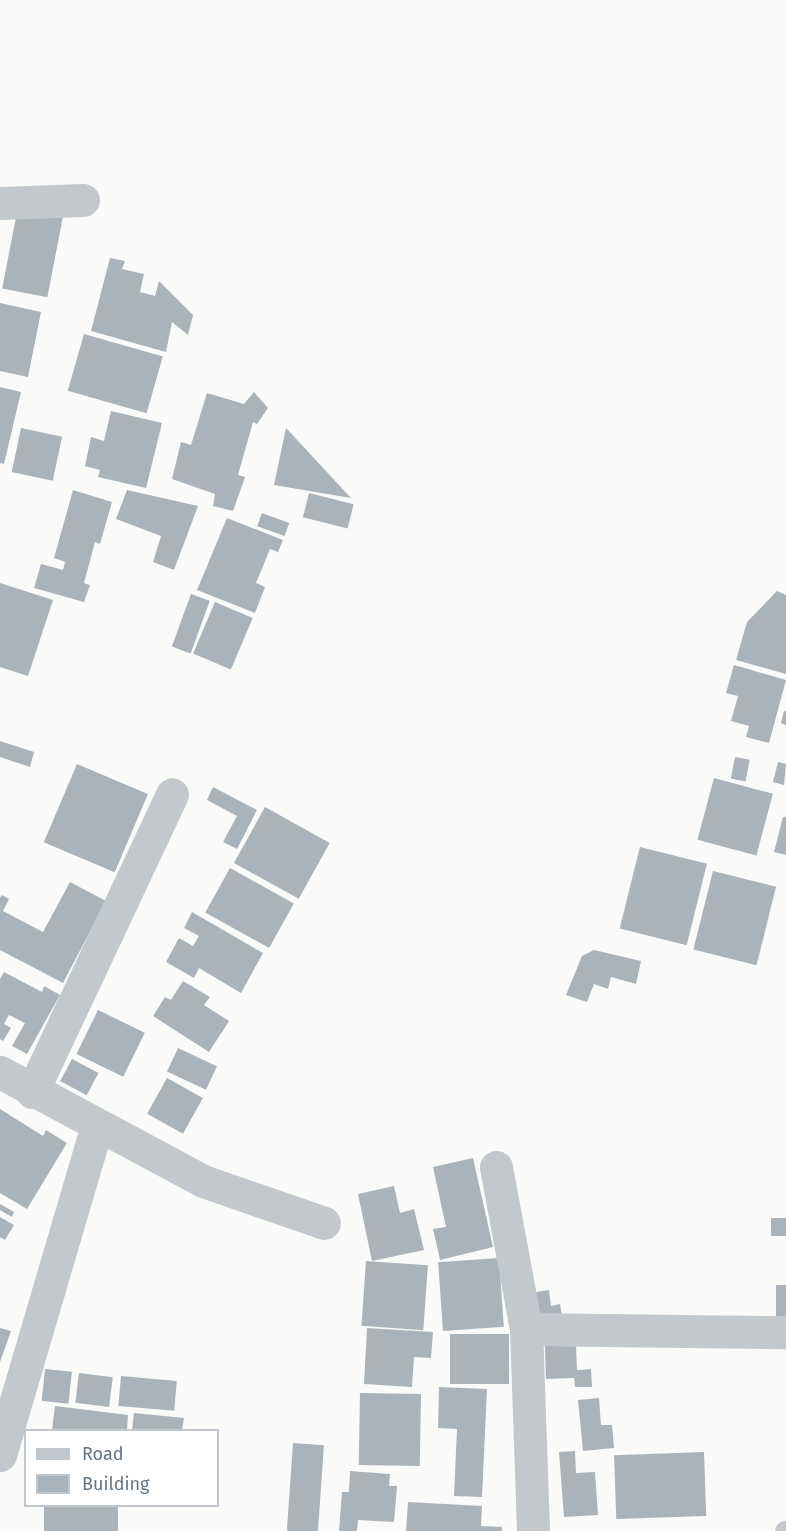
<!DOCTYPE html>
<style>
body{margin:0}
#map{position:relative;width:786px;height:1531px;overflow:hidden;background:#fafaf8;font-family:"Fira Sans",sans-serif}
div>[style]{position:absolute}
.building>*{inset:0;background:#aab3b9;transform-origin:0 0}
.service>*{height:21px;margin:-10.5px;padding:0 10.5px;transform-origin:10.5px;border-radius:10.5px;background:#c3c8cc}
.minor>*{height:33px;margin:-16.5px;padding:0 16.5px;transform-origin:16.5px;border-radius:16.5px;background:#c3c8cc}
span{translate:-50% -50%;white-space:nowrap;text-align:center;line-height:1.15;-webkit-text-stroke:6px #fff;paint-order:stroke}
.legend{position:absolute;left:24px;top:1429px;width:195px;height:78px;box-sizing:border-box;background:#fff;border:2px solid #c1c8cd;margin:0;padding:8px 10px;list-style:none;font-size:18px;color:#657683}
.legend li{display:flex;align-items:center;gap:12px;height:30px}
.legend b{width:30px;border:2px solid #c1c8cd}
</style>
<div id="map">
<div class="building">
<div style="left:18px;top:207px;width:46px;height:83px;rotate:11deg"></div>
<div style="clip-path:polygon(110px 258px,125px 261px,122px 269px,144px 274px,140px 292px,155px 296px,159px 281px,193px 315px,188px 335px,172px 322px,166px 352px,91px 331px)"></div>
<div style="clip-path:polygon(0 303px,41px 312px,28px 377px,0 371px)"></div>
<div style="left:84px;top:334px;width:82px;height:59px;rotate:16deg"></div>
<div style="clip-path:polygon(0 387px,21px 392px,4px 464px,0 463px)"></div>
<div style="clip-path:polygon(254px 392px,268px 408px,257px 424px,253px 422px,238px 475px,245px 477px,233px 511px,213px 506px,215px 494px,172px 479px,181px 442px,191px 445px,207px 393px,244px 404px)"></div>
<div style="clip-path:polygon(111px 411px,162px 423px,146px 488px,98px 477px,100px 470px,85px 466px,91px 437px,104px 441px)"></div>
<div style="left:21px;top:428px;width:42px;height:45px;rotate:12deg"></div>
<div style="clip-path:polygon(286px 428px,351px 498px,274px 485px)"></div>
<div style="clip-path:polygon(73px 490px,112px 502px,100px 544px,95px 542px,84px 583px,90px 585px,84px 602px,34px 588px,41px 564px,63px 570px,65px 562px,54px 558px)"></div>
<div style="clip-path:polygon(127px 490px,198px 506px,174px 570px,153px 562px,161px 536px,116px 519px)"></div>
<div style="left:309px;top:493px;width:46px;height:25px;rotate:14deg"></div>
<div style="left:262px;top:513px;width:29px;height:14px;rotate:20deg"></div>
<div style="clip-path:polygon(227px 518px,283px 540px,278px 552px,270px 549px,256px 583px,265px 587px,255px 613px,197px 590px)"></div>
<div style="clip-path:polygon(0 583px,53px 600px,28px 676px,0 667px)"></div>
<div style="clip-path:polygon(777px 591px,786px 595px,786px 674px,736px 660px,747px 622px)"></div>
<div style="left:191px;top:594px;width:20px;height:56px;rotate:20deg"></div>
<div style="left:215px;top:602px;width:41px;height:56px;rotate:23deg"></div>
<div style="clip-path:polygon(734px 665px,786px 680px,769px 743px,746px 737px,749px 726px,731px 721px,738px 696px,726px 693px)"></div>
<div style="clip-path:polygon(784px 711px,786px 711px,786px 725px,781px 723px)"></div>
<div style="clip-path:polygon(0 741px,34px 752px,30px 767px,0 757px)"></div>
<div style="left:735px;top:757px;width:15px;height:22px;rotate:11deg"></div>
<div style="clip-path:polygon(778px 762px,786px 764px,784px 785px,773px 782px)"></div>
<div style="left:77px;top:764px;width:77px;height:85px;rotate:23deg"></div>
<div style="left:714px;top:778px;width:61px;height:64px;rotate:15deg"></div>
<div style="clip-path:polygon(213px 787px,257px 810px,237px 849px,223px 842px,237px 816px,207px 800px)"></div>
<div style="left:265px;top:807px;width:74px;height:64px;rotate:29deg"></div>
<div style="clip-path:polygon(783px 817px,786px 817px,786px 855px,774px 852px)"></div>
<div style="left:640px;top:847px;width:69px;height:84px;rotate:14deg"></div>
<div style="left:230px;top:868px;width:73px;height:51px;rotate:29deg"></div>
<div style="left:713px;top:871px;width:65px;height:81px;rotate:14deg"></div>
<div style="clip-path:polygon(70px 882px,106px 901px,63px 983px,0 950px,0 898px,2px 895px,9px 899px,3px 911px,43px 932px)"></div>
<div style="clip-path:polygon(192px 912px,263px 953px,241px 993px,199px 968px,194px 978px,166px 962px,179px 938px,193px 946px,199px 936px,184px 928px)"></div>
<div style="clip-path:polygon(594px 950px,641px 961px,636px 984px,611px 977px,608px 989px,594px 984px,587px 1002px,566px 995px,582px 956px)"></div>
<div style="clip-path:polygon(4px 972px,42px 992px,44px 986px,60px 995px,27px 1054px,12px 1046px,25px 1023px,9px 1015px,4px 1024px,11px 1028px,3px 1041px,0 1039px,0 979px)"></div>
<div style="clip-path:polygon(183px 981px,210px 997px,204px 1005px,229px 1021px,209px 1052px,153px 1016px,165px 997px,171px 1000px)"></div>
<div style="left:98px;top:1010px;width:52px;height:49px;rotate:26deg"></div>
<div style="left:178px;top:1048px;width:43px;height:26px;rotate:25deg"></div>
<div style="left:72px;top:1059px;width:30px;height:25px;rotate:28deg"></div>
<div style="left:167px;top:1078px;width:41px;height:41px;rotate:29deg"></div>
<div style="clip-path:polygon(0 1109px,43px 1136px,46px 1130px,67px 1143px,27px 1209px,0 1193px)"></div>
<div style="clip-path:polygon(473px 1158px,493px 1247px,440px 1260px,433px 1229px,446px 1227px,433px 1167px)"></div>
<div style="clip-path:polygon(394px 1186px,400px 1213px,414px 1209px,424px 1250px,372px 1261px,358px 1194px)"></div>
<div style="clip-path:polygon(0 1204px,14px 1212px,12px 1217px,0 1210px)"></div>
<div style="clip-path:polygon(0 1217px,14px 1225px,5px 1240px,0 1237px)"></div>
<div style="left:771px;top:1218px;width:15px;height:18px"></div>
<div style="left:499px;top:1258px;width:69px;height:61px;rotate:86deg"></div>
<div style="left:366px;top:1261px;width:62px;height:65px;rotate:4deg"></div>
<div style="left:776px;top:1285px;width:10px;height:37px"></div>
<div style="clip-path:polygon(549px 1290px,551px 1306px,560px 1304px,562px 1317px,534px 1321px,530px 1293px)"></div>
<div style="clip-path:polygon(0 1328px,11px 1331px,0 1362px)"></div>
<div style="clip-path:polygon(367px 1328px,433px 1332px,431px 1358px,414px 1357px,412px 1387px,364px 1384px)"></div>
<div style="left:509px;top:1334px;width:50px;height:59px;rotate:90deg"></div>
<div style="clip-path:polygon(576px 1345px,577px 1370px,591px 1369px,592px 1387px,575px 1387px,574px 1378px,546px 1379px,545px 1346px)"></div>
<div style="left:45px;top:1369px;width:27px;height:32px;rotate:6deg"></div>
<div style="left:79px;top:1373px;width:34px;height:30px;rotate:7deg"></div>
<div style="left:121px;top:1376px;width:56px;height:30px;rotate:5deg"></div>
<div style="clip-path:polygon(439px 1387px,487px 1389px,482px 1497px,454px 1496px,457px 1429px,438px 1428px)"></div>
<div style="left:360px;top:1393px;width:61px;height:72px;rotate:1deg"></div>
<div style="clip-path:polygon(599px 1398px,601px 1425px,612px 1425px,614px 1448px,583px 1451px,578px 1400px)"></div>
<div style="clip-path:polygon(55px 1406px,128px 1415px,127px 1430px,52px 1430px)"></div>
<div style="clip-path:polygon(134px 1413px,184px 1418px,182px 1430px,132px 1430px)"></div>
<div style="left:293px;top:1443px;width:31px;height:88px;rotate:4deg"></div>
<div style="clip-path:polygon(575px 1451px,576px 1473px,595px 1472px,598px 1515px,564px 1517px,559px 1452px)"></div>
<div style="left:704px;top:1452px;width:64px;height:90px;rotate:88deg"></div>
<div style="clip-path:polygon(350px 1471px,390px 1474px,389px 1486px,397px 1486px,394px 1522px,358px 1520px,357px 1531px,339px 1531px,342px 1492px,349px 1492px)"></div>
<div style="clip-path:polygon(408px 1502px,482px 1506px,481px 1526px,502px 1527px,502px 1531px,406px 1531px)"></div>
<div style="left:44px;top:1506px;width:74px;height:25px"></div>
</div>
<div class="service">
<div style="left:785px;top:1531px;width:1px"></div>
</div>
<div class="minor">
<div style="left:0;top:203px;width:83px;rotate:-2.1deg"></div>
<div style="left:0;top:1072px;width:230px;rotate:28.2deg"></div>
<div style="left:203px;top:1181px;width:128px;rotate:19.1deg"></div>
<div style="left:32px;top:1092px;width:329px;rotate:-64.8deg"></div>
<div style="left:496px;top:1167px;width:165px;rotate:79.5deg"></div>
<div style="left:526px;top:1329px;width:202px;rotate:88deg"></div>
<div style="left:526px;top:1329px;width:260px;rotate:0.7deg"></div>
<div style="left:0;top:1455px;width:343px;rotate:-73.6deg"></div>
</div>
<ul class="legend">
<li><b style="height:8px;background:#c3c8cc"></b>Road</li>
<li><b style="height:16px;background:#aab3b9"></b>Building</li>
</ul>
</div>
